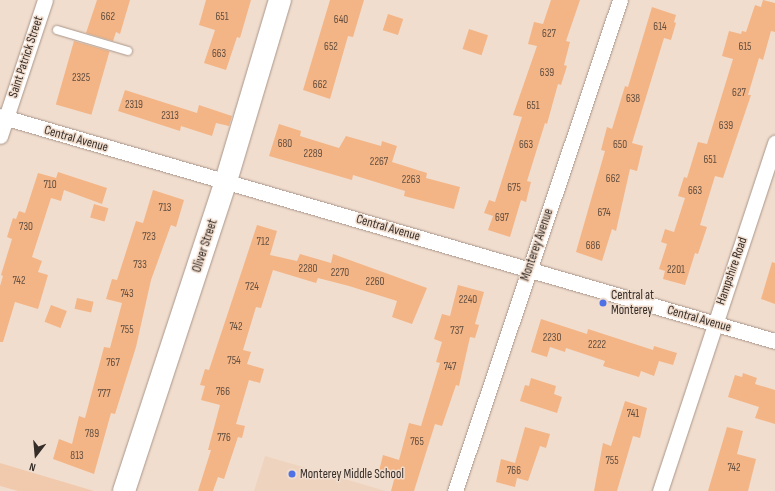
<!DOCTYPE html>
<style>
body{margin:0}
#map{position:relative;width:775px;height:491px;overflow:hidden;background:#f1ddce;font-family:"Sofia Sans Condensed",sans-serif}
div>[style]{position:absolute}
.built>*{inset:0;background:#eed3bf}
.green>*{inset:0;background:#f1caae}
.building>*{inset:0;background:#f3b586;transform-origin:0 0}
.roads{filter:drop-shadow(0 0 1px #a99689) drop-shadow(0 0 1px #a99689)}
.lane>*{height:8px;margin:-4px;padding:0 4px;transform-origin:4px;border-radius:4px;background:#fff}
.street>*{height:15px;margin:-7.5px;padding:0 7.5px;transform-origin:7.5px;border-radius:7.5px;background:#fff}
.secondary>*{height:22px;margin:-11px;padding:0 11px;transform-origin:11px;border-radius:11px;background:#fff}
.dots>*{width:11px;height:11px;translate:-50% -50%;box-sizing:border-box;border:2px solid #f1ddce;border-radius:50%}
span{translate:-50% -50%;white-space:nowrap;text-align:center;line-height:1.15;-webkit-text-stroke:3px #f1ddce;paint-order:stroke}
.number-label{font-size:11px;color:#644f40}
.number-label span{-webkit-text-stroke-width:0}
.street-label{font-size:13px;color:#352d28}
.poi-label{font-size:13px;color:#352d28}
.left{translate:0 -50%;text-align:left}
.north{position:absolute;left:16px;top:435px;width:40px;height:40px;-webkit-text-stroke:3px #f1ddce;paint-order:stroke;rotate:196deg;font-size:11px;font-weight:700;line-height:16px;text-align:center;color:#352d28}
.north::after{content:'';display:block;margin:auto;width:14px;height:18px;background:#352d28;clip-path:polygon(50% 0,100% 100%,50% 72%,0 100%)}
</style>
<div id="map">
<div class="built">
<div style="clip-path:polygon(265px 456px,386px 491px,254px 491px)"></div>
</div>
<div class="green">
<div style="clip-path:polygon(0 463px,94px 491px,18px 491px,0 486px)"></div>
</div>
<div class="building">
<div style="clip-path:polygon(97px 0,130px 0,120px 34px,116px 32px,113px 41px,86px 33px)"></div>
<div style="clip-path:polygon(206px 0,251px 0,240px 38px,237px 37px,226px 70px,204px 63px,215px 30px,199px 25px)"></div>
<div style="clip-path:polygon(330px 0,364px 0,353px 37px,348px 36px,330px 99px,303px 90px)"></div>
<div style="clip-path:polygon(551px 0,580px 0,566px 41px,570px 42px,564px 65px,567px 66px,561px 85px,558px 84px,547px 124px,545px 123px,527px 181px,531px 182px,526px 202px,521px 200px,510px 237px,488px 230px,493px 216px,484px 213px,489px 200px,495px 202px,522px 117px,513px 115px,537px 46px,528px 44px,534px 22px,543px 24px)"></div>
<div style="clip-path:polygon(763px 0,775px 3px,775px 32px,771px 31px,763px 60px,759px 58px,748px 95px,751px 95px,723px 178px,715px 176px,700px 225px,707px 227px,698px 254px,695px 253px,685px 285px,663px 279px,665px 271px,659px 269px,667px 244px,661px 242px,665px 229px,674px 232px,685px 198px,678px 196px,684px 177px,687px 178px,698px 142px,707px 144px,733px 59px,722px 56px,729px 31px,741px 34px,742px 31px,746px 32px,755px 5px,761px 7px)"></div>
<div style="clip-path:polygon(652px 7px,676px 15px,674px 22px,676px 23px,671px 40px,664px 38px,632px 143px,643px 146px,637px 171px,630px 169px,616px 231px,612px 229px,602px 261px,576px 252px,605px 151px,601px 150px,607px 127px,612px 129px,625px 86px,628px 87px)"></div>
<div style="left:388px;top:14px;width:16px;height:17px;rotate:18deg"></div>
<div style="left:469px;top:29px;width:20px;height:21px;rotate:18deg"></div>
<div style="left:74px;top:41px;width:37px;height:66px;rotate:16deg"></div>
<div style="clip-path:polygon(125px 90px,197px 113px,199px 105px,232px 116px,229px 126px,216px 123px,212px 136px,181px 126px,180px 131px,118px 111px)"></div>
<div style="clip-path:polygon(279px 124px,301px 131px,300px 136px,339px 148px,346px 136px,381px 146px,382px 141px,397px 146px,392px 162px,427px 173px,426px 178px,460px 187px,454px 209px,404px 196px,405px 191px,353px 175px,352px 180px,269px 156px)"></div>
<div style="clip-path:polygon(58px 172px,107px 188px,102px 204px,64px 190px,61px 201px,51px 198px,32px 257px,42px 261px,38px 272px,48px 275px,38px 309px,15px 302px,3px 342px,0 342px,0 286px,3px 276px,1px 275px,12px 239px,7px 237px,13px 218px,16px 219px,19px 211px,25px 213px,38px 173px,56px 178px)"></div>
<div style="clip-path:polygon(153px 190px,184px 200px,176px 227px,171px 225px,151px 280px,136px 347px,115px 414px,111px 413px,94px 474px,53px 459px,59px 439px,72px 444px,79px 416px,85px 418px,104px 347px,110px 348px,122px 303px,106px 299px,112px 279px,117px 280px,136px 221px,143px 223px)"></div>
<div style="left:94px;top:204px;width:15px;height:14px;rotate:16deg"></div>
<div style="clip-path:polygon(257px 225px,277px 231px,270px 255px,297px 261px,300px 254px,331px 263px,333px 254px,427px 288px,412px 324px,392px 317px,397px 301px,349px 286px,318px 278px,316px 283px,273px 270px,261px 308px,256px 307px,243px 350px,251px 352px,247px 364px,264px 369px,260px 383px,249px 380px,236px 424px,245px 426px,242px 438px,238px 437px,224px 479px,218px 477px,213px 491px,198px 491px,211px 450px,208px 450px,220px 405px,201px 400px,205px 386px,200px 385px,205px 369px,209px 370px)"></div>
<div style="clip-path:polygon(772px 262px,775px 263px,775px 304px,761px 299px)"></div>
<div style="clip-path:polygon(458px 285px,484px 292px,475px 324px,479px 325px,475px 338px,470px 337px,459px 386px,456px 385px,442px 426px,435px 424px,414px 491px,391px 491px,395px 476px,379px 471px,383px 455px,399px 460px,409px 423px,421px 426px,440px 363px,436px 362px,442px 342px,434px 339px,442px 314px,450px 316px)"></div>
<div style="left:77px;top:298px;width:17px;height:11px;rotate:13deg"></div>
<div style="left:51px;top:305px;width:17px;height:18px;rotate:21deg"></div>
<div style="clip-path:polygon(541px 319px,587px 334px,588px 329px,653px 350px,654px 346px,677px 353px,673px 365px,659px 361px,654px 376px,641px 371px,639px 377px,603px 366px,605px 361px,566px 348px,565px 352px,550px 347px,547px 357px,531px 352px)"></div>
<div style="clip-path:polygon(743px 373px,757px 378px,755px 384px,775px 390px,775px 424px,755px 418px,759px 407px,728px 397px,735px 375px,742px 377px)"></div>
<div style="clip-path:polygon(531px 378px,556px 386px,554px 394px,562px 397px,557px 413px,520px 401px,525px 385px,529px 386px)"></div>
<div style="clip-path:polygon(625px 401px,647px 408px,640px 438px,633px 436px,617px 491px,594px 491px,603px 443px,611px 446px)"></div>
<div style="clip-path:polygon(525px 427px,550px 434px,546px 448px,540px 446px,528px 481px,517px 478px,515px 487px,496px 482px,501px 459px,515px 463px)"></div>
<div style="clip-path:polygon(727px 427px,743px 431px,737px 454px,756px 459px,748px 491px,708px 491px)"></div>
</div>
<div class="roads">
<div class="lane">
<div style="left:57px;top:30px;width:74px;rotate:16.5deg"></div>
</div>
<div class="street">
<div style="left:0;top:116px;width:807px;rotate:16.19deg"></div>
<div style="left:0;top:136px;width:143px;rotate:-71.7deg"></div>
<div style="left:455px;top:491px;width:518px;rotate:-71.43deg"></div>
<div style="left:660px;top:491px;width:367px;rotate:-71.7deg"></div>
</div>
<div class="secondary">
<div style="left:124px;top:491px;width:326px;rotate:-71.8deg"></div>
<div style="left:226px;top:181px;width:189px;rotate:-73.4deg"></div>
</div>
</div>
<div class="dots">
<div style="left:603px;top:303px;background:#4e72e6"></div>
<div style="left:292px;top:474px;background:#4e72e6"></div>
</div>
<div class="number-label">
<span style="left:108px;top:17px">662</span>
<span style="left:222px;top:17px">651</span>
<span style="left:341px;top:20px">640</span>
<span style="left:660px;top:27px">614</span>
<span style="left:549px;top:34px">627</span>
<span style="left:331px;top:47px">652</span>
<span style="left:745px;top:47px">615</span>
<span style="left:219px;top:54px">663</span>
<span style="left:547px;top:73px">639</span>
<span style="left:81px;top:78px">2325</span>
<span style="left:320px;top:85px">662</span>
<span style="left:739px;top:93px">627</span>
<span style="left:633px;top:99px">638</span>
<span style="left:134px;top:105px">2319</span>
<span style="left:533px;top:106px">651</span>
<span style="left:170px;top:116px">2313</span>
<span style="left:726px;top:126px">639</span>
<span style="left:285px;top:144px">680</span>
<span style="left:526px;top:145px">663</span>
<span style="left:620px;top:145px">650</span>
<span style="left:313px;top:154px">2289</span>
<span style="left:710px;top:160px">651</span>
<span style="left:379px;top:162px">2267</span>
<span style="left:613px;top:179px">662</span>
<span style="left:411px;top:180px">2263</span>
<span style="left:50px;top:185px">710</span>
<span style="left:514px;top:188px">675</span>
<span style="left:695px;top:191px">663</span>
<span style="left:165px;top:208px">713</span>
<span style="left:604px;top:213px">674</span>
<span style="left:502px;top:218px">697</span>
<span style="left:26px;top:227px">730</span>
<span style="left:149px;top:237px">723</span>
<span style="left:263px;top:242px">712</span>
<span style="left:593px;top:246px">686</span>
<span style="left:140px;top:265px">733</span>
<span style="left:308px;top:269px">2280</span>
<span style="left:676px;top:270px">2201</span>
<span style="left:340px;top:273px">2270</span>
<span style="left:19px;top:281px">742</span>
<span style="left:375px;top:282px">2260</span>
<span style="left:252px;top:287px">724</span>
<span style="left:127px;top:294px">743</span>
<span style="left:468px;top:300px">2240</span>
<span style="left:236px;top:327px">742</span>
<span style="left:127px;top:330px">755</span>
<span style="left:457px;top:331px">737</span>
<span style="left:552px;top:338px">2230</span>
<span style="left:597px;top:345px">2222</span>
<span style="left:234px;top:361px">754</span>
<span style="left:113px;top:363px">767</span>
<span style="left:450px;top:367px">747</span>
<span style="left:223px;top:392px">766</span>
<span style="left:104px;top:394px">777</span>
<span style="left:633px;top:414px">741</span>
<span style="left:92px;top:434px">789</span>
<span style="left:224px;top:438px">776</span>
<span style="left:417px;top:442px">765</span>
<span style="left:77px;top:456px">813</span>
<span style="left:612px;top:461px">755</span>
<span style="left:734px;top:468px">742</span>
<span style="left:514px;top:471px">766</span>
</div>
<div class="street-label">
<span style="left:26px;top:57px;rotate:-72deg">Saint Patrick Street</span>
<span style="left:76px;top:139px;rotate:16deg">Central Avenue</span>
<span style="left:388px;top:228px;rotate:16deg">Central Avenue</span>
<span style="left:537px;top:245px;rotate:-71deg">Monterey Avenue</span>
<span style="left:205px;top:246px;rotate:-72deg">Oliver Street</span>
<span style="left:732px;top:271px;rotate:-71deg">Hampshire Road</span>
<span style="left:699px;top:319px;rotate:16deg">Central Avenue</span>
</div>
<div class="poi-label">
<span class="left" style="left:611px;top:303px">Central at<br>Monterey</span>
<span class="left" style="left:300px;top:474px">Monterey Middle School</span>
</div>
<div class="north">N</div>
</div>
